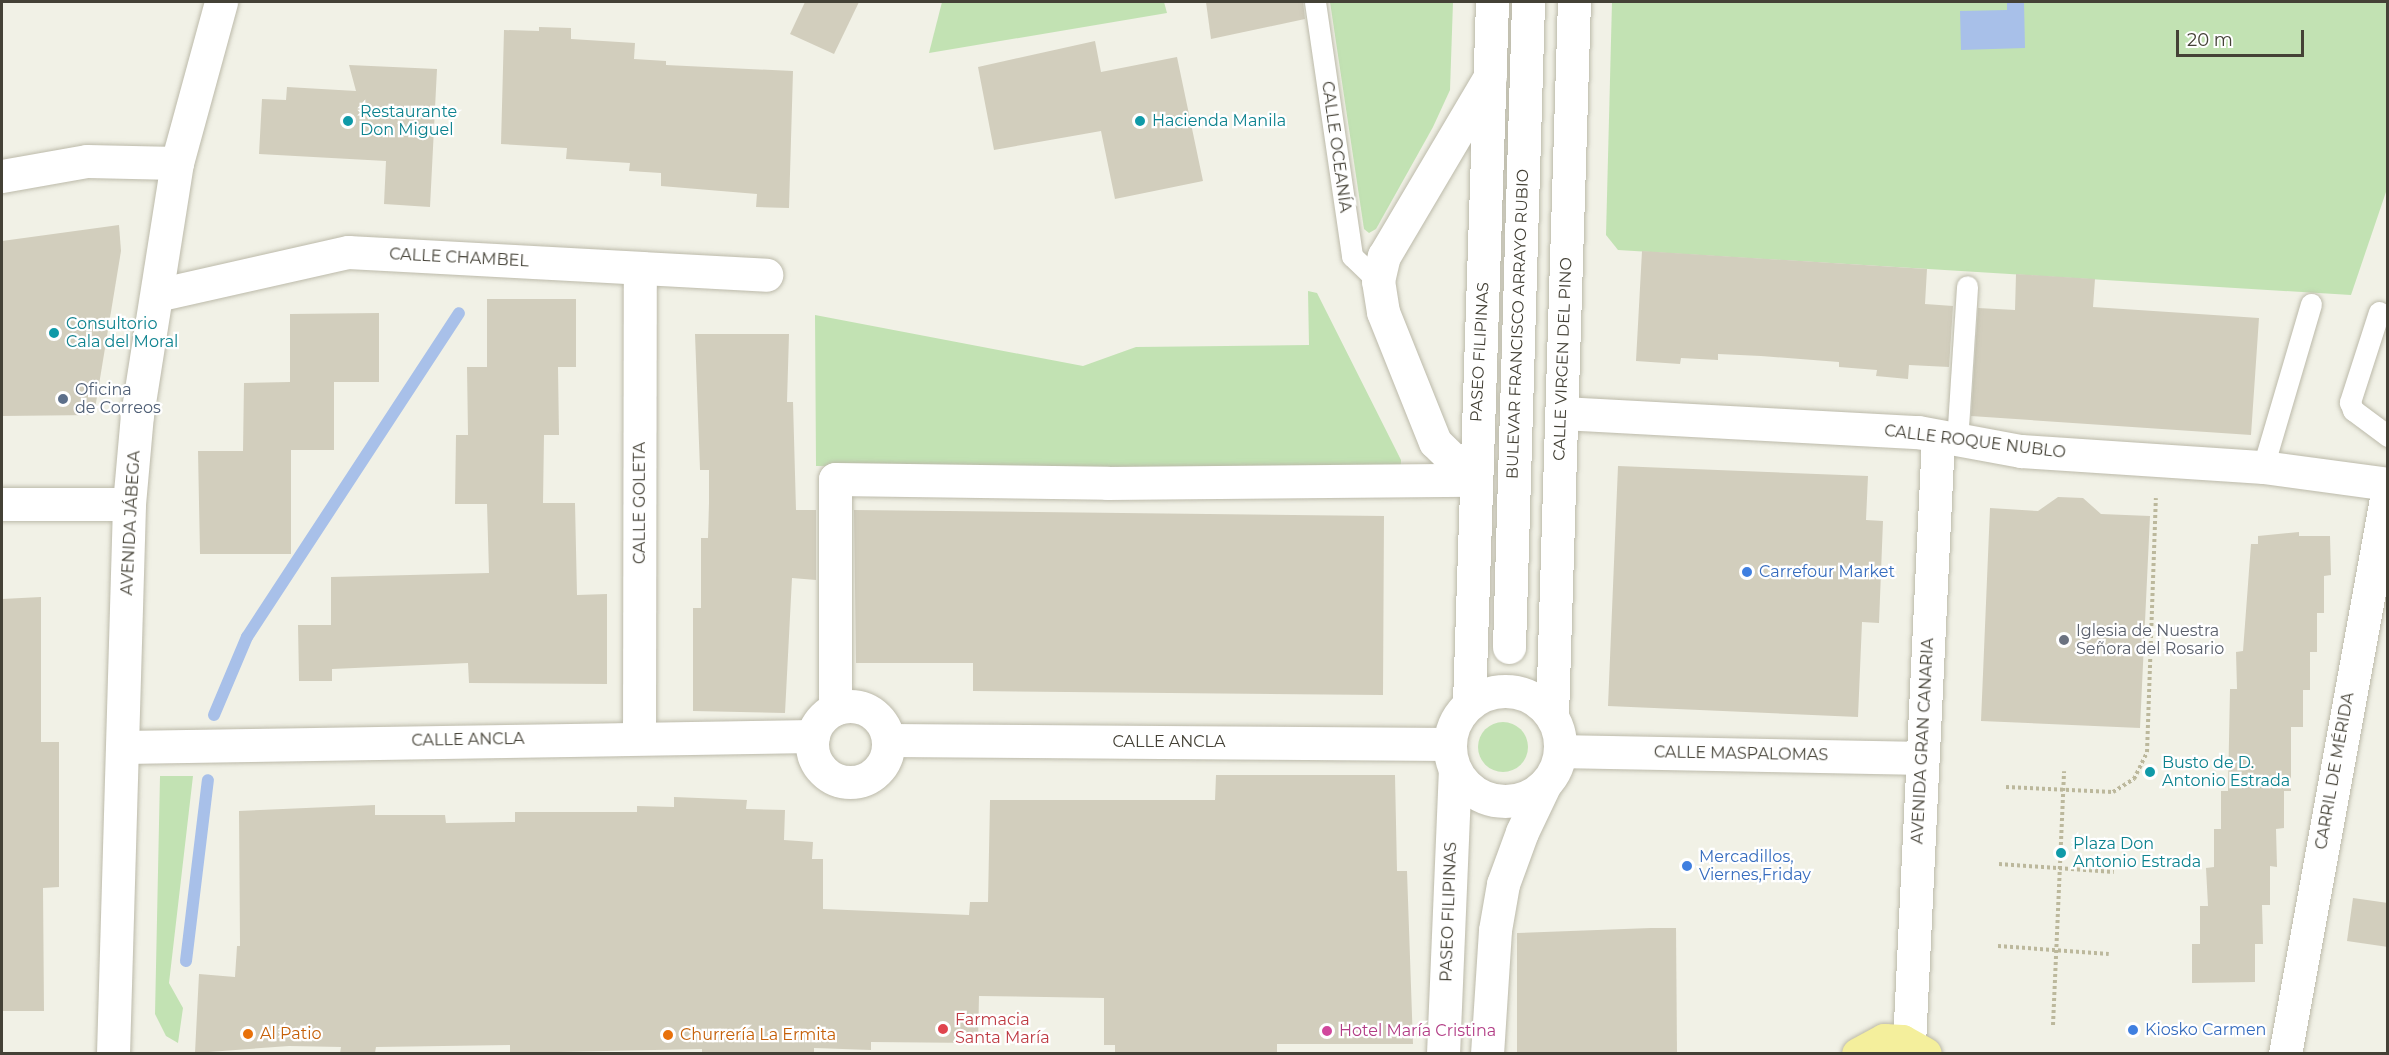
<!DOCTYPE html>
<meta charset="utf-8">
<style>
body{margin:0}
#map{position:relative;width:2389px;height:1055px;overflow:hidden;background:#f1f1e6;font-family:Montserrat,sans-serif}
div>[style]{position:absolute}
.green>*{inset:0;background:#c2e2b3}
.round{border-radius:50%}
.water>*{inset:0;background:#a8c0e9}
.stream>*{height:12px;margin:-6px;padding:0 6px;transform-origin:6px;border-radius:6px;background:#a8c0e9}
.building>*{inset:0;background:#d2cebd}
.path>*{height:4px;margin-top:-2px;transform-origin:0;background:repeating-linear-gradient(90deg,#bcb89c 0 3px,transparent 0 6px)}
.roads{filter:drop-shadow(0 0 2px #bcbaaa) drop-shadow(0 0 2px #bcbaaa)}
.lane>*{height:21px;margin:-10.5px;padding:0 10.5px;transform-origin:10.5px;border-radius:10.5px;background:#fff}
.street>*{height:33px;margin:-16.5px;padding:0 16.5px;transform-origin:16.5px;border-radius:16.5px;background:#fff}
.street>.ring{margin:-16.5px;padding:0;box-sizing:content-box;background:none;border:33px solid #fff;border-radius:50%}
.primary>*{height:33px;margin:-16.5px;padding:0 16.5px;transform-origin:16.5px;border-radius:16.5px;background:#f4ef9c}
.dots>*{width:16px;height:16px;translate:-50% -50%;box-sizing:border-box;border:3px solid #fff;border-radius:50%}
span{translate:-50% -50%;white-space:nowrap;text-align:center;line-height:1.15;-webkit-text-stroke:4.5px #fff;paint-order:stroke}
.culture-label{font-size:16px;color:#0d838f}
.left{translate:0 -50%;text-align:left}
.street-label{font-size:16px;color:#444136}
.service-label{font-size:16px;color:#4e5e75}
.shop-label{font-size:16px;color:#366cbe}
.worship-label{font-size:16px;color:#5b616d}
.health-label{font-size:16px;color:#be3a42}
.hotel-label{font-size:16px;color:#b23c85}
.food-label{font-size:16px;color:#c56008}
.frame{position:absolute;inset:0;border:3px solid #444136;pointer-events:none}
.scale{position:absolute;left:2176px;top:30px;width:128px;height:27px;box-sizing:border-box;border:3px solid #444136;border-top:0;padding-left:8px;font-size:18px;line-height:21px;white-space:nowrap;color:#444136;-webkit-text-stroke:4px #fff;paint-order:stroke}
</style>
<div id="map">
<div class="green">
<div style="clip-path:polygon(942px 2px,1164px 2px,1167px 13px,929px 53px)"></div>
<div style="clip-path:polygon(1330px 2px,1453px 2px,1450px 90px,1433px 127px,1376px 229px,1369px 233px,1364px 229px)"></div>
<div style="clip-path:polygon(1612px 2px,2387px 2px,2387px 189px,2351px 295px,1618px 250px,1606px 235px)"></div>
<div style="clip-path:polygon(1308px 291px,1317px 293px,1401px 460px,1401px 471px,816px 466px,815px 315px,1083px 366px,1136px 347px,1309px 345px)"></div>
<div class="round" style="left:1478px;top:722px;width:50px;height:50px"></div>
<div style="clip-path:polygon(160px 776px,193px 776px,169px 983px,183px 1008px,178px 1043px,166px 1036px,155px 1014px)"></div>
</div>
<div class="water">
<div style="clip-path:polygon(2007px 2px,2024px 2px,2025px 48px,1961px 50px,1960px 11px,2007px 10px)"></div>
</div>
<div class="stream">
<div style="left:214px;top:715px;width:85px;rotate:-67.1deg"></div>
<div style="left:247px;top:637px;width:387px;rotate:-56.8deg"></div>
<div style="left:186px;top:961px;width:182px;rotate:-83.1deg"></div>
</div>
<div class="building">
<div style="clip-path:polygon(805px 2px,859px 2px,834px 54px,790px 34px)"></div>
<div style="clip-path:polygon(1206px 2px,1303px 2px,1305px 19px,1211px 39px)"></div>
<div style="clip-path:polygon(539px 27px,571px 28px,571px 39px,635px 43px,634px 59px,666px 61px,666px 65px,793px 71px,789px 208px,756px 207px,757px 194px,661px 186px,661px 173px,629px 171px,630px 163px,566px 159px,567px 148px,501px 144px,504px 30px,539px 31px)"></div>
<div style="clip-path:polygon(1095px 41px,1101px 72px,1177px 57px,1203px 181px,1115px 199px,1101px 131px,994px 150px,978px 67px)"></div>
<div style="clip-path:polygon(349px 65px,437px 69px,430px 207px,384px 204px,386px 161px,259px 154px,262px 99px,286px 100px,287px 87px,356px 91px)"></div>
<div style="clip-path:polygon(119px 225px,121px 251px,94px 415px,2px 416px,2px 241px)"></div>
<div style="clip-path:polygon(1642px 251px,1927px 269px,1925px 304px,1953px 306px,1949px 367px,1909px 365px,1908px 379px,1876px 376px,1877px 370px,1839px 367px,1839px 362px,1761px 356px,1718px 354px,1718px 360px,1681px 358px,1680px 364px,1636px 361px)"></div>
<div style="clip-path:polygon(2016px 274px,2095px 279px,2093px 307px,2259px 318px,2251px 435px,1971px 416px,1978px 308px,2015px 310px)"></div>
<div style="clip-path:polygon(487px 299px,576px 299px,576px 367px,558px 367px,559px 435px,544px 435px,543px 503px,575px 503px,577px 595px,607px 594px,607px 684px,469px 683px,468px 663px,332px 669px,332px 681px,299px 681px,298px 625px,331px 625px,331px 577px,489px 573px,487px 504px,455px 504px,456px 435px,468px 435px,467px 367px,487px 367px)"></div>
<div style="clip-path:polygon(379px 313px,379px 382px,334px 382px,334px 450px,291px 450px,291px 554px,200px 554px,198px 451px,243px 451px,244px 383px,290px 382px,290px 314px)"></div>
<div style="clip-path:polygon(695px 334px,789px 334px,787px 402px,793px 402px,796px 510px,816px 510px,816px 580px,792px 578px,785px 713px,693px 711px,693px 608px,701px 608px,701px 538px,708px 538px,709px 503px,709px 470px,700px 470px)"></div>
<div style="clip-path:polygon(1618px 466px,1868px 476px,1866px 520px,1883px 521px,1879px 623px,1862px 622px,1858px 717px,1608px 706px)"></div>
<div style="clip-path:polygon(2058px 497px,2083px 498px,2101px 514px,2150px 516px,2140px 728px,1981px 721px,1990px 508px,2038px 511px)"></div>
<div style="clip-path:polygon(854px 510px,1384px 516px,1383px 695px,973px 691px,973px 663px,856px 663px)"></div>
<div style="clip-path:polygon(2299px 532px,2299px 536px,2330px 536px,2331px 575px,2324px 576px,2324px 613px,2317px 613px,2317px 652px,2310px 652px,2310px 690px,2303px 690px,2303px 727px,2291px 727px,2291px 791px,2284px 791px,2284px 828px,2276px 829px,2277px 867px,2270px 866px,2270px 905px,2262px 905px,2263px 944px,2255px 944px,2255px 982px,2192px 983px,2192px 944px,2200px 944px,2200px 906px,2208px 906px,2206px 868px,2214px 867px,2214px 829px,2221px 829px,2221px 791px,2228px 791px,2230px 689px,2237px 689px,2236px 652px,2243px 651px,2251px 544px,2258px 544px,2258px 536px)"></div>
<div style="clip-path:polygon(41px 597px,41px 742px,59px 742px,59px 887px,43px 888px,44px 1011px,2px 1011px,2px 599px)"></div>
<div style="clip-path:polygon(1216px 775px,1395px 775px,1397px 871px,1407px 871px,1413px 1044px,1277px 1044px,1277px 1052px,1115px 1053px,1115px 1045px,1104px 1045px,1104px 998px,979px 996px,978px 1043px,871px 1042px,871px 1050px,814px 1048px,814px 1053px,702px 1053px,702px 1049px,510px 1053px,510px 1045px,376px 1047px,375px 1053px,340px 1053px,341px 1047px,289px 1046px,195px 1053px,199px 974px,235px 977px,237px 946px,240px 946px,239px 811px,375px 805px,375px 815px,445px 815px,446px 823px,515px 822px,515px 812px,637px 812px,637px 806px,674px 807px,674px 797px,747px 800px,746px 809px,785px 810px,784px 840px,813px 842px,812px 859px,823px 859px,823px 909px,969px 915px,970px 902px,988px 902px,990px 800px,1215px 800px)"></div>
<div style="clip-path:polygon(2353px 898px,2388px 903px,2388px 947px,2347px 941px)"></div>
<div style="clip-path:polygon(1651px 928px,1676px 928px,1677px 1053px,1517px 1053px,1517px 933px)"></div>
</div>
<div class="path">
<div style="left:2006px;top:787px;width:107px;rotate:2.7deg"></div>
<div style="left:2113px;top:792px;width:25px;rotate:-32deg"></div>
<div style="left:2134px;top:779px;width:30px;rotate:-64deg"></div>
<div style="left:2147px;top:752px;width:254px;rotate:-88deg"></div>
<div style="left:1999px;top:864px;width:115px;rotate:4deg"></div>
<div style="left:1998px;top:946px;width:111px;rotate:4.1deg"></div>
<div style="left:2053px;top:1025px;width:254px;rotate:-87.5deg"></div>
</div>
<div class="roads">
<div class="lane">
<div style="left:1315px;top:2px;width:257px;rotate:81.7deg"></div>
<div style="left:1352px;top:256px;width:36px;rotate:44deg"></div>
<div style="left:2379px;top:312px;width:95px;rotate:107.9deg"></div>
<div style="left:2350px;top:402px;width:9px;rotate:69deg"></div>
<div style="left:2353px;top:410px;width:44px;rotate:36.6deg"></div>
<div style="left:1957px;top:442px;width:156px;rotate:-86.3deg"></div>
<div style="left:2263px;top:467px;width:170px;rotate:-73.6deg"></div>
</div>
<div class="street">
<div style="left:2px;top:176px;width:86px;rotate:-10deg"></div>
<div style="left:87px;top:161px;width:90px;rotate:1.3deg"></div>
<div style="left:157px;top:295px;width:196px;rotate:-12.7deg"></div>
<div style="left:348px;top:252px;width:419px;rotate:3.1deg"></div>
<div style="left:1562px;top:413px;width:357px;rotate:3.1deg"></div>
<div style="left:1918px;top:432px;width:105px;rotate:10.5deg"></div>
<div style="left:2021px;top:451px;width:243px;rotate:3.8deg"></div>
<div style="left:2263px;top:467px;width:126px;rotate:7.7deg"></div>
<div style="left:1474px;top:480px;width:54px;rotate:-135.7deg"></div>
<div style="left:1435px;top:442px;width:140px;rotate:-111.8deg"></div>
<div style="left:1383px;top:312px;width:31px;rotate:-99deg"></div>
<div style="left:1378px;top:281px;width:26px;rotate:-77deg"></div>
<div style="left:1384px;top:256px;width:208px;rotate:-59.4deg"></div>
<div style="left:2px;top:504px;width:127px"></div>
<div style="left:1509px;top:647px;width:645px;rotate:-88.31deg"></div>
<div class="ring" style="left:1450px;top:691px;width:77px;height:77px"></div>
<div style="left:1469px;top:703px;width:701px;rotate:-88.12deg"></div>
<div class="ring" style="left:812px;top:706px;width:43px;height:43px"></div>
<div style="left:835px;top:709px;width:230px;rotate:-90deg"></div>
<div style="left:835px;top:479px;width:272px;rotate:0.8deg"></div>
<div style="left:1107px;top:483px;width:367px;rotate:-0.5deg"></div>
<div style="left:1552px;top:716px;width:714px;rotate:-88.24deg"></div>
<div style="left:639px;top:737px;width:468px;rotate:-89.9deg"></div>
<div style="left:889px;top:740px;width:561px;rotate:0.41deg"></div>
<div style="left:123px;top:747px;width:690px;rotate:-0.91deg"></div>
<div style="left:1560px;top:751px;width:362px;rotate:1.1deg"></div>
<div style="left:1909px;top:1044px;width:607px;rotate:-87.26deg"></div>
<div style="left:113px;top:1054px;width:550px;rotate:-88.33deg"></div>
<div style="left:129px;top:504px;width:89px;rotate:-84.9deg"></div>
<div style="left:137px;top:415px;width:255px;rotate:-81deg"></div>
<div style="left:177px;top:163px;width:167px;rotate:-74.7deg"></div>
<div style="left:1443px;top:1054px;width:284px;rotate:-87.6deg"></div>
<div style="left:1487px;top:1054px;width:124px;rotate:-86.3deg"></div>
<div style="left:1495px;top:930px;width:47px;rotate:-80.1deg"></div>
<div style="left:1503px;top:884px;width:55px;rotate:-69.9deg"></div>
<div style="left:1522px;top:832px;width:53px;rotate:-64.4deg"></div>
<div style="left:2285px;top:1054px;width:575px;rotate:-79.69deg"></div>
</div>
<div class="primary">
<div style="left:1858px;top:1054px;width:30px;rotate:-28deg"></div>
<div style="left:1884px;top:1040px;width:18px;rotate:3deg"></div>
<div style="left:1902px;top:1041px;width:26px;rotate:29deg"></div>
</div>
</div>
<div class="dots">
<div style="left:348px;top:121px;background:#0f9aa8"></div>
<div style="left:1140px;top:121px;background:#0f9aa8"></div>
<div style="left:54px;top:333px;background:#0f9aa8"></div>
<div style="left:63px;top:399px;background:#5c6f8a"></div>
<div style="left:1747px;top:572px;background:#3f7fe0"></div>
<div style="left:2064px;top:640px;background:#6b7280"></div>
<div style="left:2150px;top:772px;background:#0f9aa8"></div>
<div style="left:2061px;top:853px;background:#0f9aa8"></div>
<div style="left:1687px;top:866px;background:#3f7fe0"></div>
<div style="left:943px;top:1029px;background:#e0444e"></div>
<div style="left:2133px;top:1030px;background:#3f7fe0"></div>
<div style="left:1327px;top:1031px;background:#d1479c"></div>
<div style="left:248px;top:1034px;background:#e8710a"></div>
<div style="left:668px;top:1035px;background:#e8710a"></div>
</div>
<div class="culture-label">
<span class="left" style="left:360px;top:121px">Restaurante<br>Don Miguel</span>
<span class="left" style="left:1152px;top:121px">Hacienda Manila</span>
<span class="left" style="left:66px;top:333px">Consultorio<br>Cala del Moral</span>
<span class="left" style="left:2162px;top:772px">Busto de D.<br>Antonio Estrada</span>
<span class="left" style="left:2073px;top:853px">Plaza Don<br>Antonio Estrada</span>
</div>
<div class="street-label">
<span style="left:1336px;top:147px;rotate:82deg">CALLE OCEANÍA</span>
<span style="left:459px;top:258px;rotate:3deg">CALLE CHAMBEL</span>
<span style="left:1518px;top:324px;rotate:-88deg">BULEVAR FRANCISCO ARRAYO RUBIO</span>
<span style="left:1480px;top:352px;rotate:-87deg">PASEO FILIPINAS</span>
<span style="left:1563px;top:359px;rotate:-88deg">CALLE VIRGEN DEL PINO</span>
<span style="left:1975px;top:442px;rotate:7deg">CALLE ROQUE NUBLO</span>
<span style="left:640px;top:503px;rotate:-90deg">CALLE GOLETA</span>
<span style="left:131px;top:523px;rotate:-87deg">AVENIDA JÁBEGA</span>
<span style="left:468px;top:740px;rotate:-1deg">CALLE ANCLA</span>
<span style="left:1923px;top:741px;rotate:-87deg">AVENIDA GRAN CANARIA</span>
<span style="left:1169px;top:742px">CALLE ANCLA</span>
<span style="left:1741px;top:754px;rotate:1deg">CALLE MASPALOMAS</span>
<span style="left:2335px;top:771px;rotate:-80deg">CARRIL DE MÉRIDA</span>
<span style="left:1449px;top:912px;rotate:-88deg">PASEO FILIPINAS</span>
</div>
<div class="service-label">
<span class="left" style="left:75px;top:399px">Oficina<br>de Correos</span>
</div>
<div class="shop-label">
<span class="left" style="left:1759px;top:572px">Carrefour Market</span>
<span class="left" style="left:1699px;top:866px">Mercadillos,<br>Viernes,Friday</span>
<span class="left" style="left:2145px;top:1030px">Kiosko Carmen</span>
</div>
<div class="worship-label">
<span class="left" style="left:2076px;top:640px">Iglesia de Nuestra<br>Señora del Rosario</span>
</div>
<div class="health-label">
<span class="left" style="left:955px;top:1029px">Farmacia<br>Santa María</span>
</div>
<div class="hotel-label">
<span class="left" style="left:1339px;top:1031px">Hotel María Cristina</span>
</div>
<div class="food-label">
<span class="left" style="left:260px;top:1034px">Al Patio</span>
<span class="left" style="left:680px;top:1035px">Churrería La Ermita</span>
</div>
<div class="frame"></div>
<div class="scale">20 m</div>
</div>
